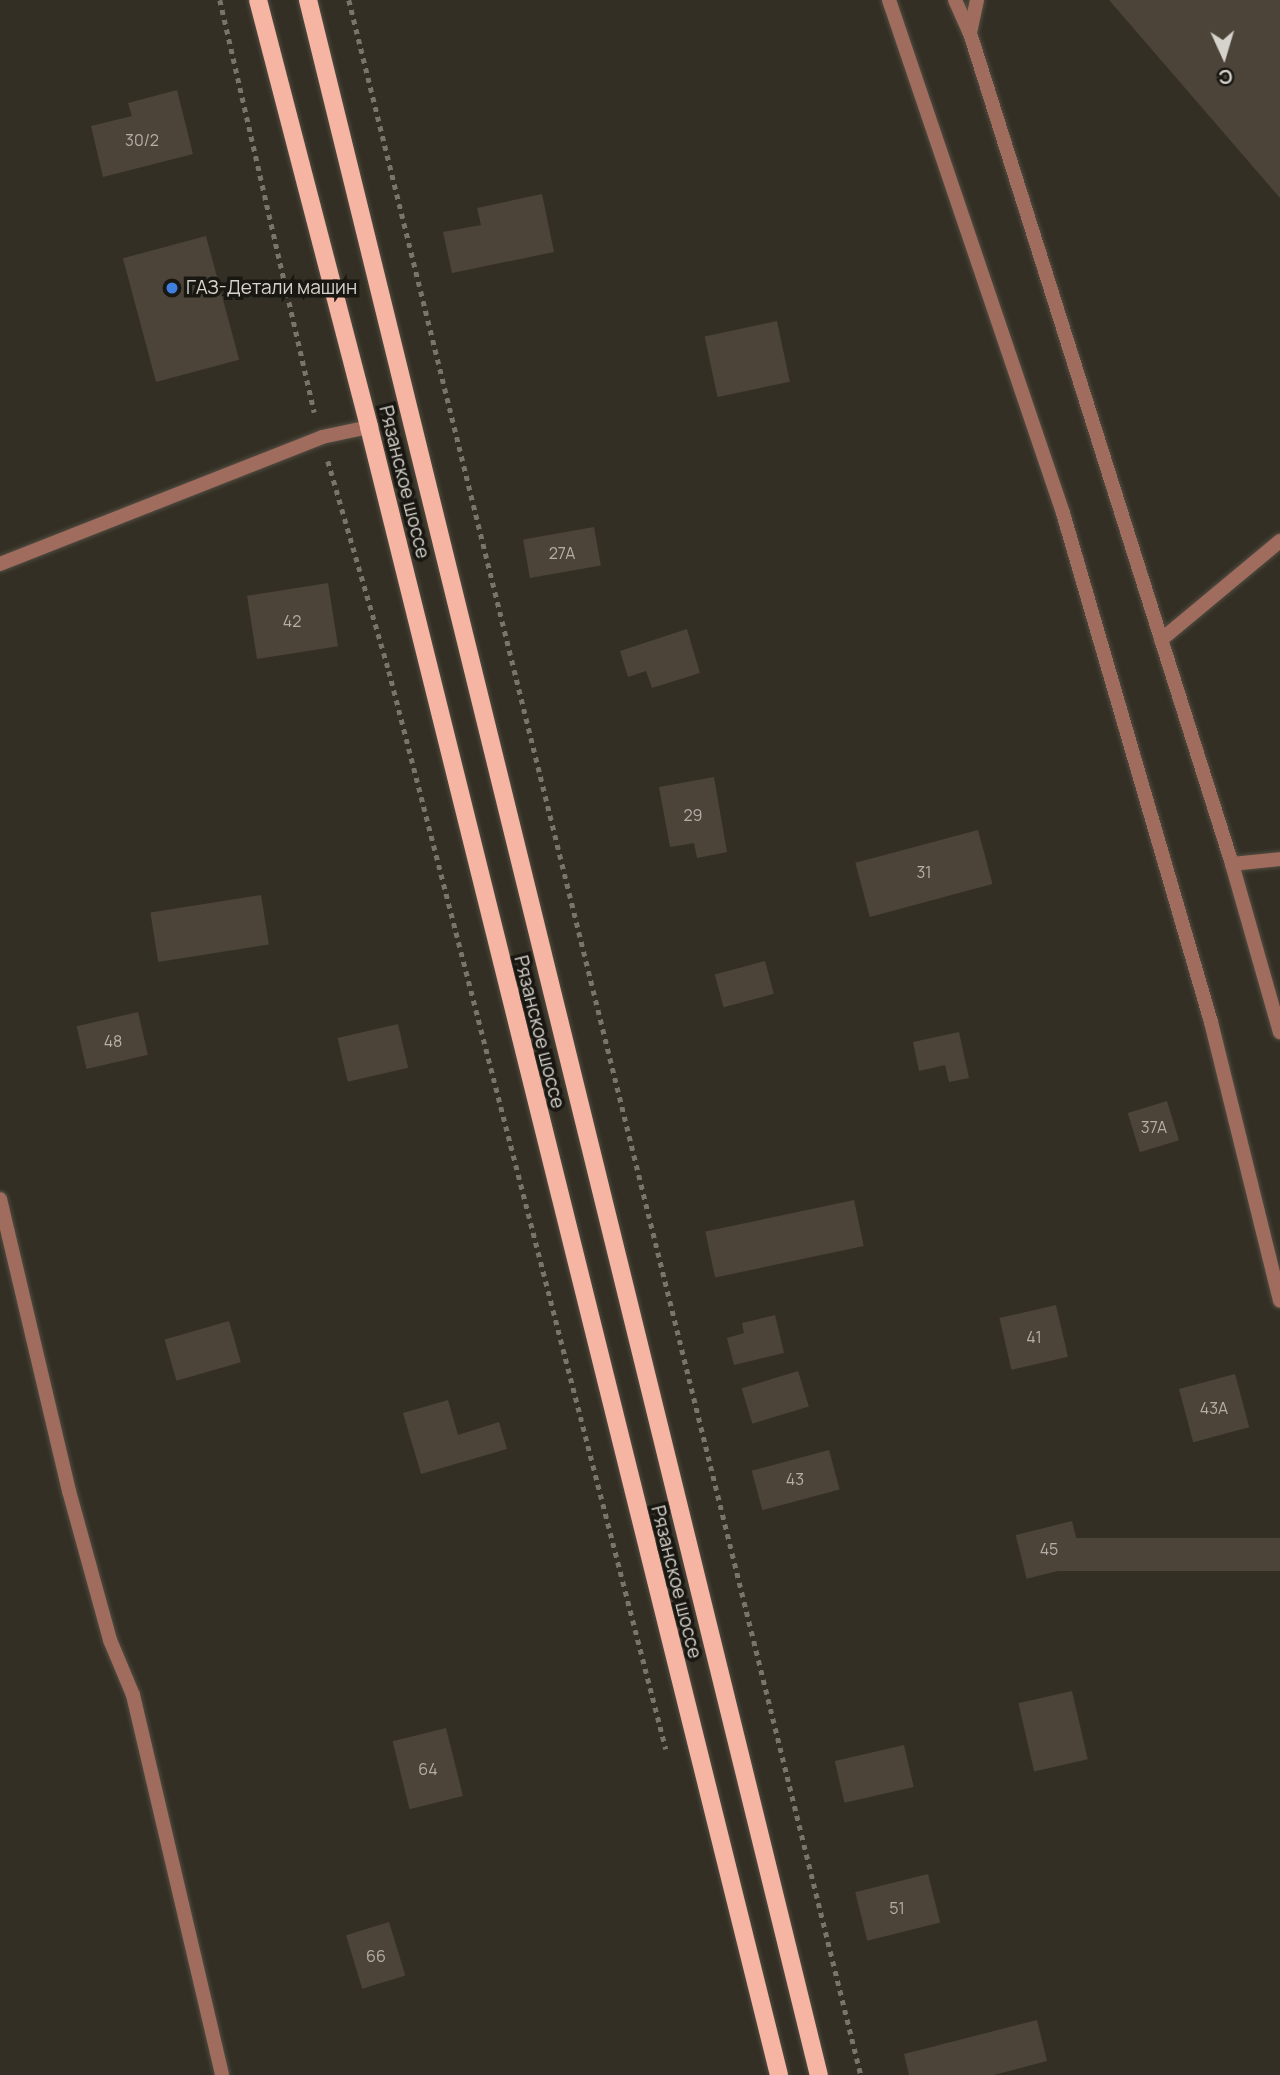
<!DOCTYPE html>
<meta charset="utf-8">
<style>
body{margin:0}
#map{position:relative;width:1280px;height:2075px;overflow:hidden;background:#342f24;font-family:Manrope,sans-serif}
div>[style]{position:absolute}
.building>*{inset:0;background:#4c4339;transform-origin:0 0}
.path>*{height:4.5px;margin-top:-2.25px;transform-origin:0;background:repeating-linear-gradient(90deg,#79756b 0 5px,transparent 0 10px)}
.roads{filter:drop-shadow(0 0 2px #514d42) drop-shadow(0 0 2px #514d42)}
.lane>*{height:14px;margin:-7px;padding:0 7px;transform-origin:7px;border-radius:7px;background:#a06c5e}
.street>*{height:14px;margin:-7px;padding:0 7px;transform-origin:7px;border-radius:7px;background:#a06c5e}
.primary>*{height:18px;margin:-9px;padding:0 9px;transform-origin:9px;border-radius:9px;background:#f6b4a3}
.dots>*{width:19px;height:19px;translate:-50% -50%;box-sizing:border-box;border:4px solid #191712;border-radius:50%}
span{translate:-50% -50%;white-space:nowrap;text-align:center;line-height:1.15;-webkit-text-stroke:7px #191712;paint-order:stroke}
.number-label{font-size:16px;color:#b4afa7}
.number-label span{-webkit-text-stroke-width:0}
.poi-label{font-size:19px;color:#d6d3cc}
.left{translate:0 -50%;text-align:left}
.street-label{font-size:19px;color:#d6d3cc}
.north{position:absolute;left:1189px;top:21px;width:70px;height:70px;-webkit-text-stroke:5px #191712;paint-order:stroke;rotate:176deg;font-size:19px;font-weight:700;line-height:28px;text-align:center;color:#d6d3cc}
.north::after{content:'';display:block;margin:auto;width:24px;height:32px;background:#d6d3cc;clip-path:polygon(50% 0,100% 100%,50% 72%,0 100%)}
</style>
<div id="map">
<div class="building">
<div style="clip-path:polygon(1109px 0,1280px 0,1280px 198px)"></div>
<div style="clip-path:polygon(177px 90px,193px 154px,103px 177px,91px 126px,132px 116px,128px 103px)"></div>
<div style="clip-path:polygon(542px 194px,554px 252px,452px 273px,443px 232px,481px 225px,477px 208px)"></div>
<div style="left:206px;top:236px;width:128px;height:86px;rotate:75deg"></div>
<div style="left:777px;top:321px;width:62px;height:74px;rotate:78deg"></div>
<div style="left:594px;top:527px;width:39px;height:72px;rotate:80deg"></div>
<div style="left:328px;top:583px;width:64px;height:82px;rotate:81deg"></div>
<div style="clip-path:polygon(687px 629px,700px 673px,652px 688px,646px 671px,628px 677px,620px 651px)"></div>
<div style="clip-path:polygon(714px 777px,727px 852px,697px 858px,694px 843px,670px 847px,659px 787px)"></div>
<div style="left:978px;top:830px;width:56px;height:127px;rotate:75deg"></div>
<div style="left:261px;top:895px;width:50px;height:112px;rotate:81deg"></div>
<div style="left:765px;top:961px;width:34px;height:52px;rotate:75deg"></div>
<div style="left:138px;top:1012px;width:44px;height:63px;rotate:77deg"></div>
<div style="left:398px;top:1024px;width:45px;height:62px;rotate:77deg"></div>
<div style="clip-path:polygon(959px 1032px,969px 1078px,949px 1082px,945px 1065px,919px 1071px,913px 1042px)"></div>
<div style="left:1167px;top:1101px;width:41px;height:41px;rotate:73deg"></div>
<div style="left:854px;top:1200px;width:47px;height:152px;rotate:78deg"></div>
<div style="left:1056px;top:1305px;width:53px;height:58px;rotate:77deg"></div>
<div style="clip-path:polygon(775px 1315px,784px 1353px,734px 1365px,727px 1338px,744px 1333px,742px 1323px)"></div>
<div style="left:229px;top:1321px;width:43px;height:67px;rotate:74deg"></div>
<div style="left:798px;top:1371px;width:37px;height:59px;rotate:73deg"></div>
<div style="left:1235px;top:1374px;width:55px;height:58px;rotate:75deg"></div>
<div style="clip-path:polygon(448px 1400px,458px 1435px,499px 1422px,507px 1449px,421px 1474px,403px 1413px)"></div>
<div style="left:829px;top:1450px;width:41px;height:80px;rotate:75deg"></div>
<div style="left:1072px;top:1521px;width:45px;height:58px;rotate:76deg"></div>
<div style="left:1280px;top:1538px;width:33px;height:250px;rotate:90deg"></div>
<div style="left:1072px;top:1691px;width:70px;height:55px;rotate:77deg"></div>
<div style="left:446px;top:1728px;width:70px;height:55px;rotate:76deg"></div>
<div style="left:904px;top:1745px;width:43px;height:71px;rotate:77deg"></div>
<div style="left:928px;top:1874px;width:50px;height:75px;rotate:76deg"></div>
<div style="left:389px;top:1922px;width:56px;height:45px;rotate:73deg"></div>
<div style="clip-path:polygon(1037px 2020px,1047px 2061px,994px 2075px,909px 2075px,904px 2054px)"></div>
</div>
<div class="path">
<div style="left:220px;top:0;width:423px;rotate:77.1deg"></div>
<div style="left:349px;top:0;width:2137px;rotate:76.14deg"></div>
<div style="left:328px;top:461px;width:219px;rotate:73.8deg"></div>
<div style="left:389px;top:671px;width:1113px;rotate:75.59deg"></div>
</div>
<div class="roads">
<div class="lane">
<div style="left:889px;top:0;width:542px;rotate:71.26deg"></div>
<div style="left:1063px;top:513px;width:530px;rotate:73.79deg"></div>
<div style="left:1211px;top:1022px;width:287px;rotate:76.1deg"></div>
<div style="left:955px;top:0;width:36px;rotate:66deg"></div>
<div style="left:1161px;top:640px;width:155px;rotate:-39.8deg"></div>
<div style="left:1232px;top:864px;width:48px;rotate:-5.9deg"></div>
</div>
<div class="street">
<div style="left:977px;top:0;width:34px;rotate:102deg"></div>
<div style="left:970px;top:33px;width:871px;rotate:72.5deg"></div>
<div style="left:1232px;top:864px;width:175px;rotate:74.1deg"></div>
<div style="left:0;top:564px;width:346px;rotate:-21.5deg"></div>
<div style="left:322px;top:437px;width:48px;rotate:-12deg"></div>
<div style="left:0;top:1199px;width:300px;rotate:76.7deg"></div>
<div style="left:69px;top:1491px;width:155px;rotate:74.6deg"></div>
<div style="left:110px;top:1640px;width:60px;rotate:67.3deg"></div>
<div style="left:133px;top:1695px;width:390px;rotate:76.8deg"></div>
</div>
<div class="primary">
<div style="left:258px;top:0;width:441px;rotate:75.4deg"></div>
<div style="left:369px;top:427px;width:1698px;rotate:76.03deg"></div>
<div style="left:308px;top:0;width:2137px;rotate:76.17deg"></div>
</div>
</div>
<div class="dots">
<div style="left:172px;top:288px;background:#3f7fe0"></div>
</div>
<div class="number-label">
<span style="left:142px;top:140px">30/2</span>
<span style="left:562px;top:553px">27А</span>
<span style="left:292px;top:621px">42</span>
<span style="left:693px;top:815px">29</span>
<span style="left:924px;top:872px">31</span>
<span style="left:113px;top:1041px">48</span>
<span style="left:1154px;top:1127px">37А</span>
<span style="left:1034px;top:1337px">41</span>
<span style="left:1214px;top:1408px">43А</span>
<span style="left:795px;top:1479px">43</span>
<span style="left:1049px;top:1549px">45</span>
<span style="left:428px;top:1769px">64</span>
<span style="left:897px;top:1908px">51</span>
<span style="left:376px;top:1956px">66</span>
</div>
<div class="poi-label">
<span class="left" style="left:186px;top:288px">ГАЗ-Детали машин</span>
</div>
<div class="street-label">
<span style="left:404px;top:482px;rotate:76deg">Рязанское шоссе</span>
<span style="left:539px;top:1032px;rotate:76deg">Рязанское шоссе</span>
<span style="left:676px;top:1582px;rotate:76deg">Рязанское шоссе</span>
</div>
<div class="north">С</div>
</div>
